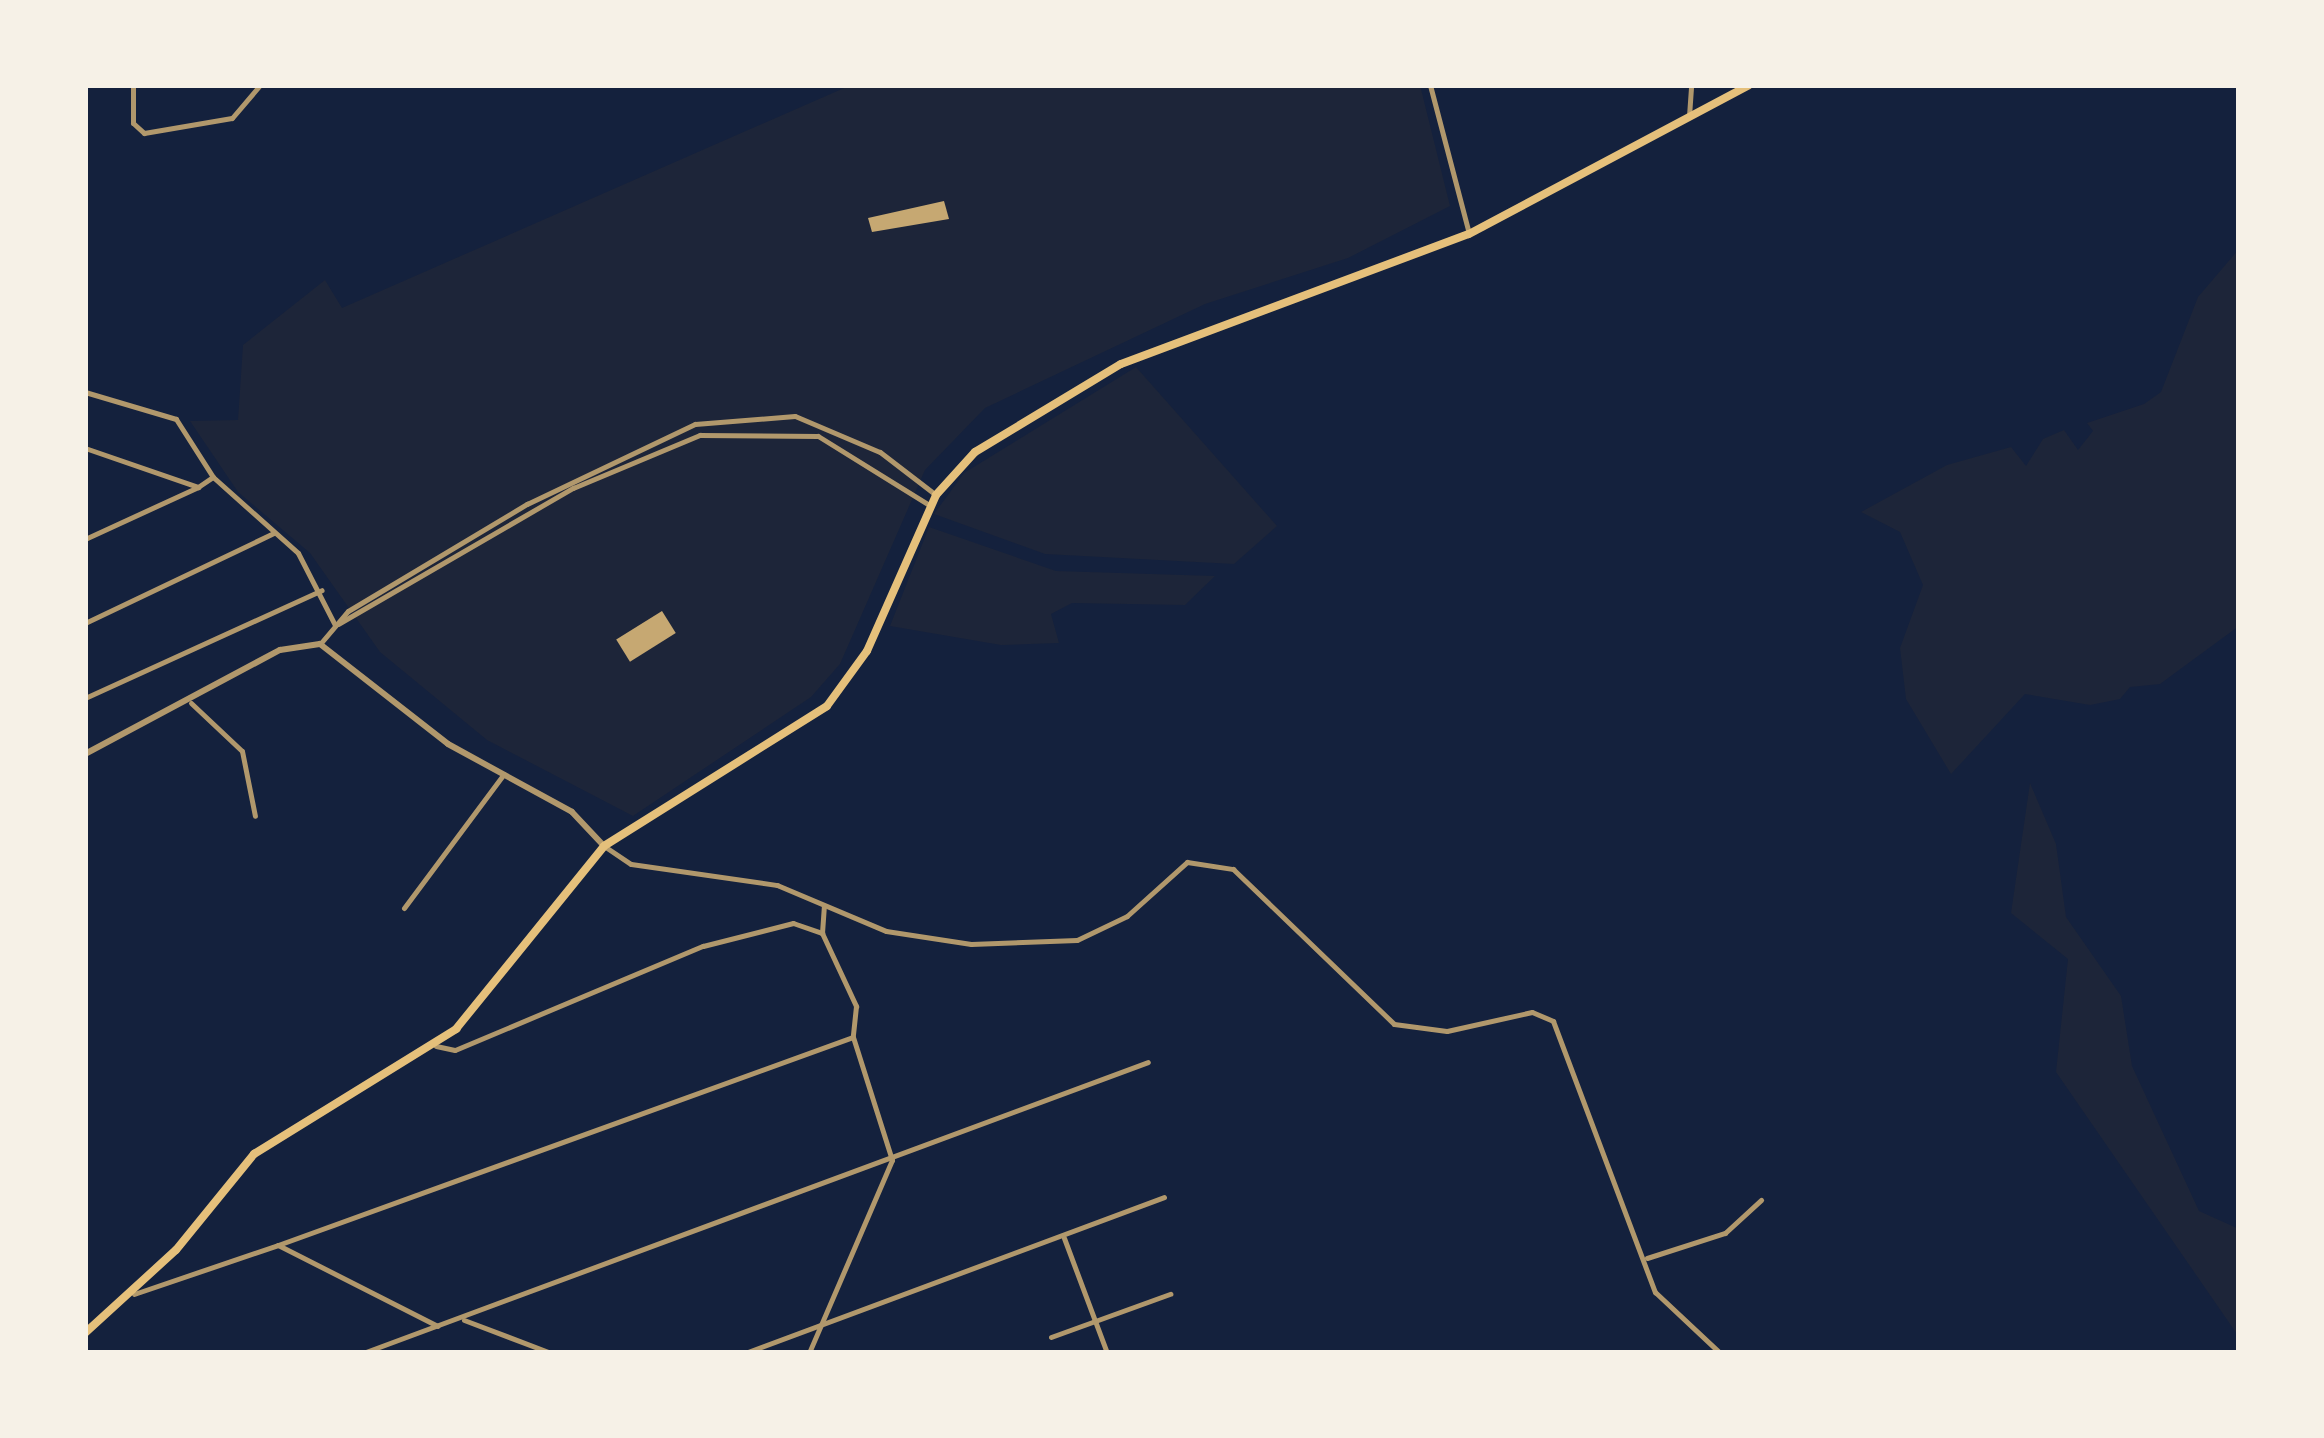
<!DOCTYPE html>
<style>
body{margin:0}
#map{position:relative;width:2324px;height:1438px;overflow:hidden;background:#14213d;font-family:"Work Sans",sans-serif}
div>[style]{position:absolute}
.green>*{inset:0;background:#1d2539}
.building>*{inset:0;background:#c6a872;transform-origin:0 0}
.minor>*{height:5px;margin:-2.5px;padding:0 2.5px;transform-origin:2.5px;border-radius:2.5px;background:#b1986c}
.tertiary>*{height:6px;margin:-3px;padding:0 3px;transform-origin:3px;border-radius:3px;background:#b1986c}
.secondary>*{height:8px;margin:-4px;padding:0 4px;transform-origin:4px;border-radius:4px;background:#e5c07b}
span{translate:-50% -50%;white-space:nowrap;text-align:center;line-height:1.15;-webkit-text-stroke:8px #f6f1e7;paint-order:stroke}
.frame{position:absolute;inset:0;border:88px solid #f6f1e7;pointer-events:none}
</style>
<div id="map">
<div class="green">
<div style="clip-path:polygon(851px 85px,1420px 85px,1450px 206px,1348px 258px,1205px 304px,985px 408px,925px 470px,840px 664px,811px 697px,633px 816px,487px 740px,380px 652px,310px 553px,238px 492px,190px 421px,238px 420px,243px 345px,325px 280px,342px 308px)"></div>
<div style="clip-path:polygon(2239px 249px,2239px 626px,2160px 684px,2130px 687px,2120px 699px,2090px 705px,2025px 694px,1951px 774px,1906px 699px,1900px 648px,1923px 585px,1900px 532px,1861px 512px,1947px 465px,2011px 447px,2026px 466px,2043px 439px,2064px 430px,2078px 450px,2093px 431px,2087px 423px,2144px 404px,2161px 392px,2198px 297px)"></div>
<div style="clip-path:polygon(1136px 367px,1277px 526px,1234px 564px,1045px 554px,934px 514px,964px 473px)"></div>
<div style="clip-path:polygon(929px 527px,1056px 571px,1215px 576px,1185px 605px,1072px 603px,1051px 614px,1059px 643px,1001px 645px,890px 626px)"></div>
<div style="clip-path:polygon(2030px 783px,2056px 844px,2066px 917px,2121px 996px,2132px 1066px,2199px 1211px,2239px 1229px,2239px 1337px,2056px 1072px,2068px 959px,2011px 913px)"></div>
</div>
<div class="building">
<div style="clip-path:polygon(944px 201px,949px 219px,872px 232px,868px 218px)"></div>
<div style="left:662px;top:611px;width:26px;height:54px;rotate:58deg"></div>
</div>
<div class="minor">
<div style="left:133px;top:85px;width:38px;rotate:90deg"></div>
<div style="left:133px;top:123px;width:15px;rotate:42deg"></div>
<div style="left:144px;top:133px;width:89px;rotate:-9.7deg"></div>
<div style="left:232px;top:118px;width:43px;rotate:-49.7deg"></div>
<div style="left:1430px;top:85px;width:154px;rotate:75.3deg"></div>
<div style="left:1689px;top:116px;width:31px;rotate:-86deg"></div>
<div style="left:85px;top:392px;width:95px;rotate:16.5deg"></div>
<div style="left:176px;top:419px;width:69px;rotate:57.5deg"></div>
<div style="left:213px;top:477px;width:114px;rotate:41.8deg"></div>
<div style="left:298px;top:553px;width:81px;rotate:62.8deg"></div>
<div style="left:85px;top:448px;width:120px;rotate:19deg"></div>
<div style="left:198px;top:487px;width:18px;rotate:-34deg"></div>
<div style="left:85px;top:539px;width:124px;rotate:-24.7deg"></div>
<div style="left:85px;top:623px;width:209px;rotate:-25.5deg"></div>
<div style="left:338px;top:624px;width:272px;rotate:-30.1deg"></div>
<div style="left:573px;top:488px;width:138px;rotate:-22.7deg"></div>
<div style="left:700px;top:435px;width:118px;rotate:0.5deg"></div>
<div style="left:818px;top:436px;width:133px;rotate:31.8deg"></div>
<div style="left:320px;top:644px;width:43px;rotate:-49.7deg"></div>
<div style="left:348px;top:611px;width:209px;rotate:-30.9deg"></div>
<div style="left:527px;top:504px;width:186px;rotate:-25.5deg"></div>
<div style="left:695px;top:424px;width:100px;rotate:-4.6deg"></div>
<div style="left:795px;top:416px;width:92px;rotate:23deg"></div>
<div style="left:880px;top:452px;width:71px;rotate:37.5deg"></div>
<div style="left:85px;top:698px;width:260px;rotate:-24.5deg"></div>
<div style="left:191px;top:703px;width:70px;rotate:43.3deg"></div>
<div style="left:242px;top:751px;width:66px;rotate:78.7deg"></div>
<div style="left:604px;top:846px;width:32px;rotate:34deg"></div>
<div style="left:631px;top:864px;width:148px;rotate:8.2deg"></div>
<div style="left:777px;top:885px;width:118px;rotate:22.9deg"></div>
<div style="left:886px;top:931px;width:86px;rotate:8.7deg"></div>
<div style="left:971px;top:944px;width:106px;rotate:-2.2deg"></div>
<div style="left:1077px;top:940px;width:55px;rotate:-25.6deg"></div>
<div style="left:1127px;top:916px;width:81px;rotate:-42deg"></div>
<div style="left:1187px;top:862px;width:47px;rotate:8.7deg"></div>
<div style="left:1233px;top:869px;width:223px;rotate:43.9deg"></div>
<div style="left:1394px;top:1024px;width:53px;rotate:7.5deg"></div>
<div style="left:1447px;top:1031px;width:87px;rotate:-12.6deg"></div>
<div style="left:1532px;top:1012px;width:23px;rotate:23deg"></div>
<div style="left:1553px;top:1021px;width:290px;rotate:69.4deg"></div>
<div style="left:1655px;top:1292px;width:89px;rotate:43.2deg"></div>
<div style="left:404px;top:908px;width:167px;rotate:-53.3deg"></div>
<div style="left:822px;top:933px;width:27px;rotate:-86deg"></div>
<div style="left:436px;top:1046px;width:19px;rotate:12deg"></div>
<div style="left:455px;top:1050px;width:269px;rotate:-22.8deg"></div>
<div style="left:703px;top:946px;width:93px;rotate:-14.3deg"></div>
<div style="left:793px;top:923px;width:31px;rotate:19deg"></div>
<div style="left:822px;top:933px;width:81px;rotate:65deg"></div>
<div style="left:856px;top:1006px;width:31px;rotate:96deg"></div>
<div style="left:853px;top:1037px;width:129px;rotate:72.4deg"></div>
<div style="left:892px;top:1160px;width:210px;rotate:113.3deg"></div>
<div style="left:1064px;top:1238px;width:123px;rotate:69.5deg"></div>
<div style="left:278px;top:1245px;width:611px;rotate:-19.89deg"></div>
<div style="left:1647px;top:1258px;width:82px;rotate:-17.8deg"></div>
<div style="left:1725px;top:1233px;width:49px;rotate:-42.5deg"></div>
<div style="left:134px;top:1294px;width:152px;rotate:-18.8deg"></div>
<div style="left:278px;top:1245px;width:179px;rotate:26.9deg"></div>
<div style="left:464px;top:1320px;width:93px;rotate:20.8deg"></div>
<div style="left:1051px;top:1337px;width:127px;rotate:-19.9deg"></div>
<div style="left:363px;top:1353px;width:837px;rotate:-20.34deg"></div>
<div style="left:745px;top:1353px;width:447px;rotate:-20.4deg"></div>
</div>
<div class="tertiary">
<div style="left:85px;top:754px;width:221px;rotate:-28.1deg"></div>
<div style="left:280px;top:650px;width:40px;rotate:-8.5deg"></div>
<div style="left:320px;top:644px;width:162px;rotate:38deg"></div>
<div style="left:448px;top:744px;width:141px;rotate:28.7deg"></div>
<div style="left:572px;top:812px;width:47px;rotate:46.7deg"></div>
</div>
<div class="secondary">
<div style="left:85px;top:1333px;width:123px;rotate:-42.4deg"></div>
<div style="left:176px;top:1250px;width:124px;rotate:-50.9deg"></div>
<div style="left:254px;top:1154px;width:238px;rotate:-31.7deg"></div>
<div style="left:456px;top:1029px;width:235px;rotate:-51deg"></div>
<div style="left:604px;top:846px;width:263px;rotate:-32.1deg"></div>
<div style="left:827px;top:706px;width:68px;rotate:-54deg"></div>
<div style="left:867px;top:651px;width:171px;rotate:-66.1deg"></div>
<div style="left:936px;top:495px;width:58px;rotate:-47.8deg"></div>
<div style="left:975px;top:452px;width:170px;rotate:-31.1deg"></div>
<div style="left:1121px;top:364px;width:371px;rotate:-20.5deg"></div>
<div style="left:1469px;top:234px;width:317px;rotate:-28deg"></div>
</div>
<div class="frame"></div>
</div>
